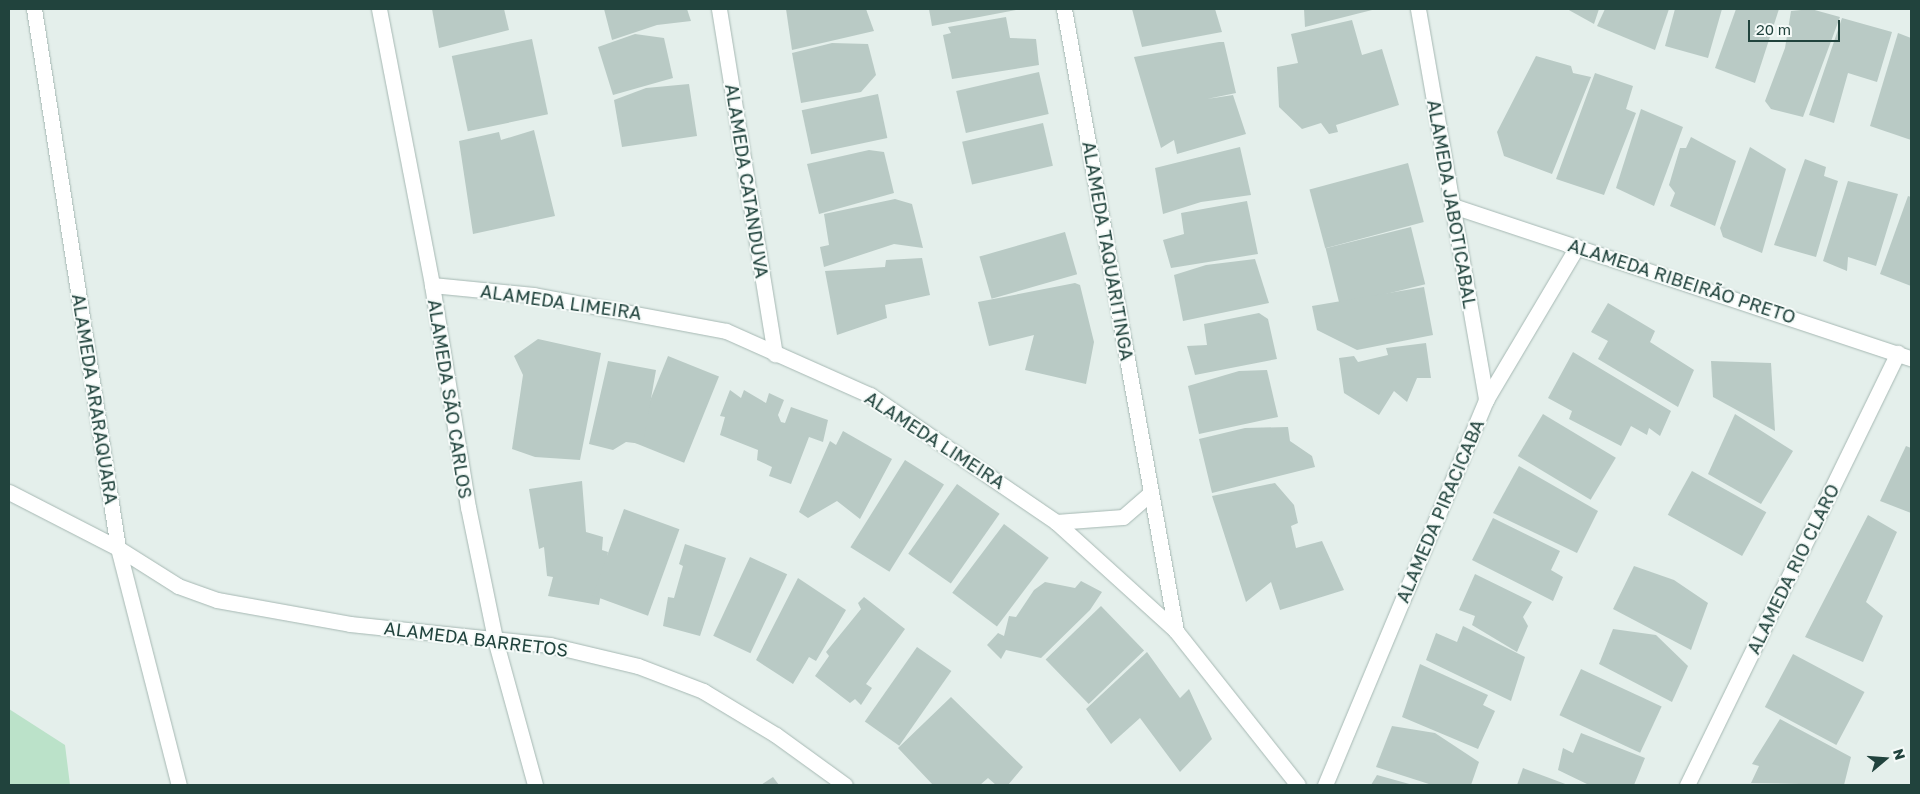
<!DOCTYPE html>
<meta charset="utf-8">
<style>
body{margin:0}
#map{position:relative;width:1920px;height:794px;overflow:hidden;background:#e4efeb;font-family:"Golos Text",sans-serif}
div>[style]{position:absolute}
.green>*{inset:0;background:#bbe2c9}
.building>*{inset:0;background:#b9cac5;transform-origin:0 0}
.roads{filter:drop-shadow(0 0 1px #a6b8b3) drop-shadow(0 0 1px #a6b8b3)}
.minor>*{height:15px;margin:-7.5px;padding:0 7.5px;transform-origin:7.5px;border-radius:7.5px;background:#fff}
span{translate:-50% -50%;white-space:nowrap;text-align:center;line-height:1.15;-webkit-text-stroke:4px #f6fbf9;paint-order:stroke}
.street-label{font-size:18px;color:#21433d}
.frame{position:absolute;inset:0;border:10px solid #21433d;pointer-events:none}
.north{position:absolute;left:1860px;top:734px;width:50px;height:50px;-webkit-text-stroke:4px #f6fbf9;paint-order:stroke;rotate:72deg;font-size:14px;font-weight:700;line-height:20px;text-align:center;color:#21433d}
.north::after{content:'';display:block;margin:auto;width:18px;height:22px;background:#21433d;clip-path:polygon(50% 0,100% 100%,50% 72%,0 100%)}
.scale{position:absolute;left:1748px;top:20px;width:92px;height:22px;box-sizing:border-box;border:2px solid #21433d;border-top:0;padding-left:6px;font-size:15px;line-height:18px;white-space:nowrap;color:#21433d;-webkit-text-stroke:4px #f6fbf9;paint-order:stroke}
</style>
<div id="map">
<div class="green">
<div style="clip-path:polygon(9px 709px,65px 745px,70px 785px,9px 785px)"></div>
</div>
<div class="building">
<div style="clip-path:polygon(432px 9px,504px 9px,509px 30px,439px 48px)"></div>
<div style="clip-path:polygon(604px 9px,687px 9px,691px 21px,657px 25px,612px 40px)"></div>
<div style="clip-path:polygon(786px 9px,866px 9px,874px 31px,792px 50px)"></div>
<div style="clip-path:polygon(929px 9px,1016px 9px,1016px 10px,932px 26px)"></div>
<div style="clip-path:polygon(1132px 9px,1215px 9px,1222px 32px,1142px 47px)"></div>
<div style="clip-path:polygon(1304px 9px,1376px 9px,1305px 27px)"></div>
<div style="clip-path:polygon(1567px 9px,1599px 9px,1594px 24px)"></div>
<div style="clip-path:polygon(1605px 9px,1669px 9px,1655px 50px,1597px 26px)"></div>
<div style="clip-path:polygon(1675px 9px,1722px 9px,1708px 58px,1665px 46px)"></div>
<div style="clip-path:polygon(1736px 9px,1779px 9px,1755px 83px,1715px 68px)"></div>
<div style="clip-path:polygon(1811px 9px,1840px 17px,1803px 117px,1771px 109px,1765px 101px,1785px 48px,1791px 11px)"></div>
<div style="clip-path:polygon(1006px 17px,1010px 38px,1036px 39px,1039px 65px,952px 79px,943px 35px,951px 33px,948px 27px)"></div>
<div style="clip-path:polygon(1842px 18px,1892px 32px,1877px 82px,1848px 73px,1834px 123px,1809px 115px)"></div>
<div style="clip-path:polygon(1352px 20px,1362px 55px,1382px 49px,1399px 105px,1336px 125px,1338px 132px,1329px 134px,1321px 123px,1302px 129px,1279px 107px,1277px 67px,1298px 63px,1291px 34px)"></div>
<div style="clip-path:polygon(1898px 33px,1911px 38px,1911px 140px,1870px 126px)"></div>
<div style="clip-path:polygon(635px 34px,664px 38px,673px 78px,613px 95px,598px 47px)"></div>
<div style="left:532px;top:39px;width:77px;height:82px;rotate:78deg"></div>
<div style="clip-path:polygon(1219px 42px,1224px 42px,1236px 93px,1207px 99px,1233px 95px,1246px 134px,1177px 154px,1174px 140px,1161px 148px,1134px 57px)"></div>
<div style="clip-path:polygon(832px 43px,868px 44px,876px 75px,861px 92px,801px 103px,792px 53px)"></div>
<div style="clip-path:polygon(1536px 56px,1571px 66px,1573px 73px,1591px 77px,1552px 174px,1504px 156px,1497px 132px)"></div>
<div style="left:1039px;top:72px;width:43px;height:85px;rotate:77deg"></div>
<div style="clip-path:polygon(1595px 73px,1633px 86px,1626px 109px,1636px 113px,1604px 195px,1556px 179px)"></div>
<div style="clip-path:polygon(689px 84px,697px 136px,622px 147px,614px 100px,646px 88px)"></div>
<div style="left:878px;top:94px;width:45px;height:78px;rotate:78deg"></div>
<div style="clip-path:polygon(1641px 109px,1683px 127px,1654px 206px,1616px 188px)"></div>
<div style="left:1043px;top:123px;width:44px;height:83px;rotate:77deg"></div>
<div style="clip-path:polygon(534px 130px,555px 216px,473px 234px,459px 141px,499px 132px,501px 140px)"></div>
<div style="clip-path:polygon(1691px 137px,1736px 161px,1715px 226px,1670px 206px,1675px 193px,1669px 185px,1680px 148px,1686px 148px)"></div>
<div style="clip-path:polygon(1240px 147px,1251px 195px,1201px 202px,1163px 214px,1155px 168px)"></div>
<div style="clip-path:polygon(1750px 147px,1786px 169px,1762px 253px,1723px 237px,1720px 228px)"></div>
<div style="clip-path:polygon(869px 150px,884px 152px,894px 193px,819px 214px,807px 164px)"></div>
<div style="clip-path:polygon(1805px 159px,1826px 167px,1824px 176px,1838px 181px,1816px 257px,1774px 245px)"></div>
<div style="left:1408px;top:163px;width:61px;height:102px;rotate:75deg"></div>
<div style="clip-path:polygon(1848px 181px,1898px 194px,1876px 266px,1848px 257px,1847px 271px,1823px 261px)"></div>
<div style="clip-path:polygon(1908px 196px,1911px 197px,1911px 286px,1880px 274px)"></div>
<div style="clip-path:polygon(895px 199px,912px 204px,923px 248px,894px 244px,824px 267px,820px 247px,829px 245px,824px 214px)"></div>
<div style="clip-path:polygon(1247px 201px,1258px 254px,1171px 268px,1163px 240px,1184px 234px,1181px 213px)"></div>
<div style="left:1411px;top:227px;width:59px;height:88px;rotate:76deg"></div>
<div style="left:1065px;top:232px;width:44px;height:89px;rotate:74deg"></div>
<div style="clip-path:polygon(922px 258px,930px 295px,885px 305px,887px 318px,837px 335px,825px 271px,885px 267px,886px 260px)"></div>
<div style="clip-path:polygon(1255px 259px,1269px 303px,1183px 321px,1174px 275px,1206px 265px)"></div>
<div style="clip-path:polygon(1075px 283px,1080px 285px,1094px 342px,1086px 384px,1025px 370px,1034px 335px,989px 346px,978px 302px)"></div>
<div style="clip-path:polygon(1424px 287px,1433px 335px,1357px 350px,1317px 330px,1312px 306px)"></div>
<div style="clip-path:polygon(1608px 303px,1655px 331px,1650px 342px,1694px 370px,1678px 407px,1598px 359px,1608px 341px,1591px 332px)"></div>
<div style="clip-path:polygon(1259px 313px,1268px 319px,1277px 359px,1195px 375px,1187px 346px,1207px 345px,1204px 324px)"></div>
<div style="clip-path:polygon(538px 339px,601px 353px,580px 460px,535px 457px,512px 449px,523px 375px,514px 356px)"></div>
<div style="clip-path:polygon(1426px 343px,1431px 378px,1417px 378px,1407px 402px,1394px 391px,1379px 415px,1344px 393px,1339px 358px,1354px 356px,1358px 362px,1388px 355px,1386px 348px)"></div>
<div style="clip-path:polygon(1573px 352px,1671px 411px,1660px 436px,1649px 428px,1647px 435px,1631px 426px,1621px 446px,1569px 419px,1572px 411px,1548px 398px)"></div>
<div style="left:668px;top:356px;width:55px;height:93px;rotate:22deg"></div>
<div style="clip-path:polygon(608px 361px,656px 370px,643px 444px,626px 442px,613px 450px,589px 444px)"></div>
<div style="clip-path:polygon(1711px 361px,1771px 363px,1775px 431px,1713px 397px)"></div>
<div style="clip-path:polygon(1267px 370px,1278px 417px,1199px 434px,1188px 386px,1239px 371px)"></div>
<div style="clip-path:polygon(730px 390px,741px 398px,744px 390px,766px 403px,769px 393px,784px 400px,778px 415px,781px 422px,785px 423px,791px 407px,828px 420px,823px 442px,809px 437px,791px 484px,769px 476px,772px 467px,757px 460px,758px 450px,720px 435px,725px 417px,720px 416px)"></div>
<div style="left:1543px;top:414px;width:85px;height:49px;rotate:31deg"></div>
<div style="clip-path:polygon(1735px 414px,1793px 451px,1761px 504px,1708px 474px)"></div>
<div style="clip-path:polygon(1288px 427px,1290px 441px,1312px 456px,1315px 467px,1212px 493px,1199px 439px,1245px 428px)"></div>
<div style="clip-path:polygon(843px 431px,892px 459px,860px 519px,837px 501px,808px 518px,799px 512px,830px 441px,836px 445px)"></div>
<div style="clip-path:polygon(1906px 446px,1911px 448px,1911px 513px,1880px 501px)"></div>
<div style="left:905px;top:460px;width:46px;height:103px;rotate:32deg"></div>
<div style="clip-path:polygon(1519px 466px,1598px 511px,1577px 553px,1493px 513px)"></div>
<div style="left:1692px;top:471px;width:85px;height:50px;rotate:29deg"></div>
<div style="clip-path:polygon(582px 481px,586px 532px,603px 537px,602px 550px,608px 552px,599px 605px,548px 596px,553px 577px,547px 576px,544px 547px,539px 549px,529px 489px)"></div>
<div style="clip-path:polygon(1275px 483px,1294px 505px,1298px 523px,1291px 526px,1296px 548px,1322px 541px,1344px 590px,1280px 610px,1271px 582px,1246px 602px,1212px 496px)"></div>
<div style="left:957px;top:484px;width:52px;height:85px;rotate:35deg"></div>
<div style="left:624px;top:509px;width:59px;height:92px;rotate:20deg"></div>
<div style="clip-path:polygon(1868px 515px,1897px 532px,1866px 602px,1883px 616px,1863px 662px,1805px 637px)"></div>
<div style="clip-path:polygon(1493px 518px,1560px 551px,1551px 570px,1563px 577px,1553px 601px,1472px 560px)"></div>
<div style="left:1004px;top:524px;width:56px;height:86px;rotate:37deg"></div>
<div style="clip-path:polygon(685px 544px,726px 558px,700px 636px,663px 626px,668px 597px,674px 598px,683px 566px,679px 564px)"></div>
<div style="left:750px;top:557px;width:41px;height:87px;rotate:25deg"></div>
<div style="clip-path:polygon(1634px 566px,1674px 580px,1708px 603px,1691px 650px,1613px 609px)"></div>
<div style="clip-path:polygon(1475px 574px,1532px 602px,1523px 617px,1528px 626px,1517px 652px,1472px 625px,1475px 616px,1459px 610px)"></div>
<div style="clip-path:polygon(798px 578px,846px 610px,816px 661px,809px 657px,793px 684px,756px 660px)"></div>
<div style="clip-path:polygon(1081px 581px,1102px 592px,1090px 610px,1041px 658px,1006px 650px,1001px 659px,987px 645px,998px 633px,1004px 636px,1009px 616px,1016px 617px,1034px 590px,1045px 582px,1075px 588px)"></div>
<div style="clip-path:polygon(864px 597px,905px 629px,866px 684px,872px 688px,861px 705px,855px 699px,850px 703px,815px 676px,829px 656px,826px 652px,861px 609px,858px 603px)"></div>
<div style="left:1101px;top:606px;width:62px;height:77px;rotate:46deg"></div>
<div style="clip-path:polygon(1463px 626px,1525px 657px,1511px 701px,1426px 660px,1436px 633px,1457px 642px)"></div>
<div style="clip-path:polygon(1613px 629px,1656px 635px,1688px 666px,1672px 702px,1599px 664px)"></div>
<div style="left:917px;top:647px;width:42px;height:91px;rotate:35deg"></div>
<div style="clip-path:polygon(1147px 652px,1180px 698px,1189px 689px,1212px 739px,1180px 772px,1140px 718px,1111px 744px,1086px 709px)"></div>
<div style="left:1793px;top:654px;width:81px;height:60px;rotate:28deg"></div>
<div style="clip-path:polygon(1420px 664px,1488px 695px,1483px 705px,1495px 711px,1478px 749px,1402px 717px)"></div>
<div style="left:1581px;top:669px;width:89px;height:51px;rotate:25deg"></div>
<div style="clip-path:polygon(951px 697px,1023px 767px,1008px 785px,996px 785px,988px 778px,980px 785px,933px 785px,898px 748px)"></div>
<div style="clip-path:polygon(1780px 719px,1851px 757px,1844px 785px,1751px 783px,1759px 766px,1752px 764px)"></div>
<div style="clip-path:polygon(1392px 726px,1435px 733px,1479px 762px,1471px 785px,1432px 785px,1376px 767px)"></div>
<div style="clip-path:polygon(1581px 733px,1645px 758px,1634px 785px,1589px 785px,1558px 770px,1563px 748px,1573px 753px)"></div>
<div style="clip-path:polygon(1523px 768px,1568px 785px,1517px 785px)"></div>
<div style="clip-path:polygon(1377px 775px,1413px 785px,1371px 785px)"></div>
<div style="clip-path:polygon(773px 777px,779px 785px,761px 785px)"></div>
</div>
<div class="roads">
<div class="minor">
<div style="left:34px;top:9px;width:546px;rotate:81.14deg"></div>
<div style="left:118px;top:548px;width:245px;rotate:75.6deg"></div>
<div style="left:379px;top:9px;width:281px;rotate:79.1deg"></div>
<div style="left:432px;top:285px;width:225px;rotate:80.8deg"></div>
<div style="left:468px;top:507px;width:139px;rotate:78.4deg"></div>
<div style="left:496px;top:643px;width:147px;rotate:74.6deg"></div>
<div style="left:719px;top:9px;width:350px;rotate:80.8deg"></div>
<div style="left:1064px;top:9px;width:632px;rotate:79.79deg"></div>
<div style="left:1418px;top:9px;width:397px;rotate:80.1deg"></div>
<div style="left:1453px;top:206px;width:483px;rotate:18.4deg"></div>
<div style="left:432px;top:285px;width:102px;rotate:5.6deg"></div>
<div style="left:534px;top:295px;width:195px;rotate:10.6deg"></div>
<div style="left:726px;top:331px;width:158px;rotate:24deg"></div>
<div style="left:870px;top:395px;width:225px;rotate:34.3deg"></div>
<div style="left:1056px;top:522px;width:162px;rotate:42.2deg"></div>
<div style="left:1176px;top:631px;width:196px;rotate:51.6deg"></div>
<div style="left:9px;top:492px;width:123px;rotate:27.2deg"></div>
<div style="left:118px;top:548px;width:71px;rotate:32.3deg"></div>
<div style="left:178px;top:586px;width:41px;rotate:19.7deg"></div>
<div style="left:217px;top:600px;width:135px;rotate:10.2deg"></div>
<div style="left:350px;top:624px;width:201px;rotate:6deg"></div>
<div style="left:550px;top:645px;width:90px;rotate:13.4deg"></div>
<div style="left:638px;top:666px;width:70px;rotate:21deg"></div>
<div style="left:703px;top:691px;width:85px;rotate:31.1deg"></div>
<div style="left:776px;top:735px;width:85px;rotate:35.9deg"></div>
<div style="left:1056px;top:522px;width:67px;rotate:-4.3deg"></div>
<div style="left:1123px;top:517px;width:37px;rotate:-41deg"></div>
<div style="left:1325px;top:785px;width:417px;rotate:-67.3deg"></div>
<div style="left:1486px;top:400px;width:178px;rotate:-59.3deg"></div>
<div style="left:1687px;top:785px;width:481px;rotate:-64deg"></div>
</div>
</div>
<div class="street-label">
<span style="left:747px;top:181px;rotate:81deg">ALAMEDA CATANDUVA</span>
<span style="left:1452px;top:204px;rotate:80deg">ALAMEDA JABOTICABAL</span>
<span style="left:1108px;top:251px;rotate:80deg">ALAMEDA TAQUARITINGA</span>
<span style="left:1682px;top:281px;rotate:18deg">ALAMEDA RIBEIRÃO PRETO</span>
<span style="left:561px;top:302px;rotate:8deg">ALAMEDA LIMEIRA</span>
<span style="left:95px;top:399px;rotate:81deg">ALAMEDA ARARAQUARA</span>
<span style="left:450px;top:399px;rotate:81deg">ALAMEDA SÃO CARLOS</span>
<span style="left:935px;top:440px;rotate:33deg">ALAMEDA LIMEIRA</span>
<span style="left:1440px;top:511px;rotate:-67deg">ALAMEDA PIRACICABA</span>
<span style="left:1793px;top:569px;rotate:-64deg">ALAMEDA RIO CLARO</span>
<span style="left:476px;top:639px;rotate:7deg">ALAMEDA BARRETOS</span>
</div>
<div class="frame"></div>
<div class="north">N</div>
<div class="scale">20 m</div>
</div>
